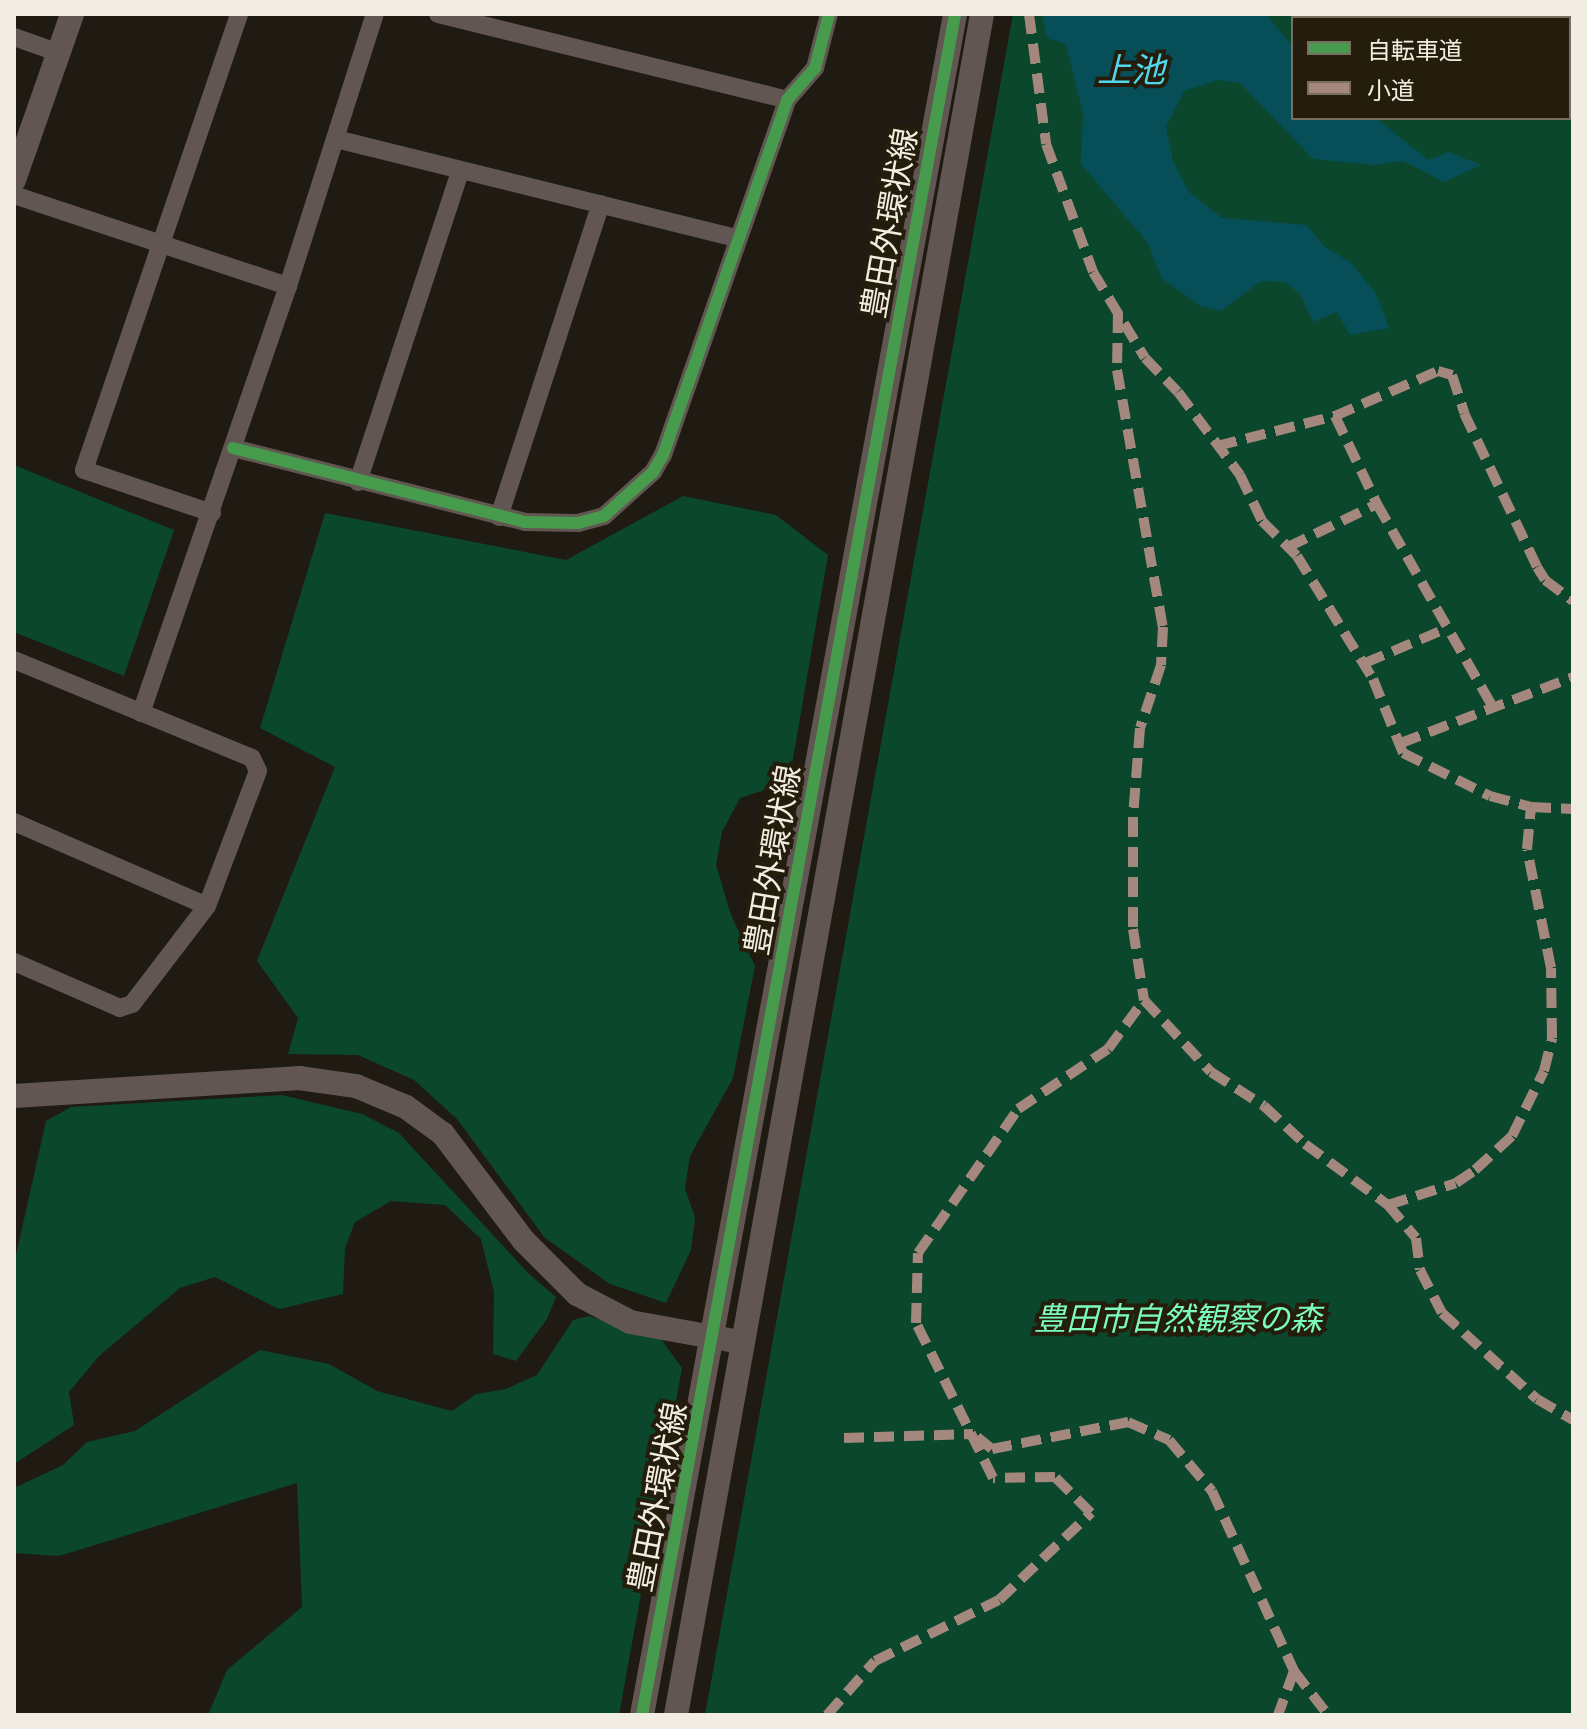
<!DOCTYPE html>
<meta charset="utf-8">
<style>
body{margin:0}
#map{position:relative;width:1587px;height:1729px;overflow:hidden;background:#1f1b12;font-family:"Zilla Slab","Noto Sans JP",serif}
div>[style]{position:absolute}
.green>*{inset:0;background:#0a472d}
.water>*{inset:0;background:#064f58}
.minor>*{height:18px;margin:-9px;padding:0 9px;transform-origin:9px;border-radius:9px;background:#615651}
.tertiary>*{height:24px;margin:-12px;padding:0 12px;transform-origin:12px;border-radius:12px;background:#615651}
.quiet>*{height:10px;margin-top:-5px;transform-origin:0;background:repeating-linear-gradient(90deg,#a5887d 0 20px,transparent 0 30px)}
.cycleway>*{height:12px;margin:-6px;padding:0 6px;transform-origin:6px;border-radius:6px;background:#469c4c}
span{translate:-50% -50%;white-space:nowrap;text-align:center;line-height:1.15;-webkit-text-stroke:8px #251d0c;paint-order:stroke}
.street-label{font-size:32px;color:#f2ede2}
.park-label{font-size:32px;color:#7cfcbb;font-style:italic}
.water-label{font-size:34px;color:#52d6eb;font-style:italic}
.frame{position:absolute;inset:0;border:16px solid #f2ede2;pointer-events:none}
.legend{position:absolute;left:1291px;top:16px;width:280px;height:104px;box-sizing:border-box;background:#251d0c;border:2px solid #777062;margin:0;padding:10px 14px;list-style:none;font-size:24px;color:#f2ede2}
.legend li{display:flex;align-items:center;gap:16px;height:40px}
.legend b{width:40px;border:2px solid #777062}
</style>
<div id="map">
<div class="green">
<div style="clip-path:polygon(evenodd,1013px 14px,1573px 14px,1573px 1715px,705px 1715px,1013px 14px,1293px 18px,1569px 18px,1569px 118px,1293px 118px,1293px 18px)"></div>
<div style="clip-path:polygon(14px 465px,174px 530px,124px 676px,14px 632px)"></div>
<div style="clip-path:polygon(683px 496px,776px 515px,828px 555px,789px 782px,740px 798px,722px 832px,716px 865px,731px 915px,755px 966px,733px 1078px,690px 1156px,685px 1188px,695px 1218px,691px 1250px,666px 1303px,610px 1284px,545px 1238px,457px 1119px,414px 1080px,358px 1055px,288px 1054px,298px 1018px,257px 961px,335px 767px,260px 728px,325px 513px,566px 560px)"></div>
<div style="clip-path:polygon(282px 1095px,362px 1114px,399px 1133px,528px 1273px,556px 1297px,547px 1319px,516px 1361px,493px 1354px,494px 1292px,481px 1239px,445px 1205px,391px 1201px,355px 1222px,345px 1248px,343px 1294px,279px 1309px,215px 1277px,180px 1288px,99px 1356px,69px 1392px,74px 1425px,14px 1464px,14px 1264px,46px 1121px,71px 1107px)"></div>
<div style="clip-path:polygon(589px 1316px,661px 1339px,682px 1368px,619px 1715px,208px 1715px,227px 1670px,302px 1607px,297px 1483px,59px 1556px,14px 1553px,14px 1488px,63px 1465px,87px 1442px,135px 1431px,260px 1350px,329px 1364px,377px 1391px,452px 1411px,476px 1394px,506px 1389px,537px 1375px,573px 1320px)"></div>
</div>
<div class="water">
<div style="clip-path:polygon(1042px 14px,1266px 14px,1293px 47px,1293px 118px,1376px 118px,1428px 160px,1449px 152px,1481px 165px,1444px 182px,1403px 161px,1375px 165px,1313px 159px,1240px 83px,1218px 80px,1184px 91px,1166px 127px,1173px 161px,1189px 192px,1222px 218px,1307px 225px,1324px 246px,1351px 263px,1376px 293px,1389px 328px,1350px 335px,1337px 312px,1313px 322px,1300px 294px,1285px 282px,1261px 281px,1221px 311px,1201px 306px,1162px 279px,1148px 243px,1081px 164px,1083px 114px,1066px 44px,1047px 38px)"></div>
</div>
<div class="minor">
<div style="left:438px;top:14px;width:359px;rotate:13.8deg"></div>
<div style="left:14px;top:37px;width:48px;rotate:19.6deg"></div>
<div style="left:336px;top:139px;width:413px;rotate:13.9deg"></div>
<div style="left:14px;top:195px;width:289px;rotate:18.4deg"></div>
<div style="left:233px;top:448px;width:301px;rotate:14.2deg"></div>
<div style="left:525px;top:522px;width:53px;rotate:1.1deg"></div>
<div style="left:578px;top:523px;width:27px;rotate:-15deg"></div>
<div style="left:604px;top:516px;width:66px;rotate:-41.9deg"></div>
<div style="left:653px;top:472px;width:20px;rotate:-60deg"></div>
<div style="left:663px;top:455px;width:376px;rotate:-70.7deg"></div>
<div style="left:787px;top:100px;width:43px;rotate:-48.8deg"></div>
<div style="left:815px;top:68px;width:56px;rotate:-75.5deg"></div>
<div style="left:358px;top:482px;width:327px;rotate:-71.8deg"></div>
<div style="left:212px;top:513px;width:135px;rotate:-161.4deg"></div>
<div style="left:84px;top:470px;width:482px;rotate:-71.2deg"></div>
<div style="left:499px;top:517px;width:329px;rotate:-72deg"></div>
<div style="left:14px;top:660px;width:257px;rotate:22.4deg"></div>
<div style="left:252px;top:758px;width:14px;rotate:65deg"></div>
<div style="left:258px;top:771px;width:144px;rotate:110.7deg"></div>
<div style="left:207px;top:906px;width:123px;rotate:127.4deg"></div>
<div style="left:132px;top:1004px;width:13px;rotate:162deg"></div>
<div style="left:120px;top:1008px;width:116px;rotate:-156.5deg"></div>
<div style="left:141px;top:713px;width:452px;rotate:-71deg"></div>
<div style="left:288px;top:286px;width:286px;rotate:-72.3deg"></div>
<div style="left:14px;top:822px;width:210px;rotate:23.5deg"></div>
</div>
<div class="tertiary">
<div style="left:14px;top:180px;width:176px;rotate:-70.7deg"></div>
<div style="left:14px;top:1096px;width:286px;rotate:-3.6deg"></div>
<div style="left:299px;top:1078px;width:58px;rotate:8deg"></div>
<div style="left:356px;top:1086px;width:54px;rotate:22.8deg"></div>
<div style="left:406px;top:1107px;width:46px;rotate:36.1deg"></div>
<div style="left:443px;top:1134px;width:134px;rotate:52.9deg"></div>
<div style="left:524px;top:1241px;width:75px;rotate:45deg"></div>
<div style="left:577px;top:1294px;width:60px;rotate:27.8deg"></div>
<div style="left:630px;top:1322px;width:101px;rotate:10.3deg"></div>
<div style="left:642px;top:1715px;width:1730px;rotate:-79.57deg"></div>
<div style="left:676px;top:1715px;width:1728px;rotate:-79.8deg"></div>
</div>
<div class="quiet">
<div style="left:1029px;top:14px;width:131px;rotate:82.5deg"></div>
<div style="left:1046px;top:144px;width:136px;rotate:69.8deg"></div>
<div style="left:1093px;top:272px;width:100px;rotate:58.8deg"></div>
<div style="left:1145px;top:358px;width:47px;rotate:45.9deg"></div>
<div style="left:1178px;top:392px;width:104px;rotate:53.2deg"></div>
<div style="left:1240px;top:475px;width:51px;rotate:64.4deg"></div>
<div style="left:1262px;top:521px;width:49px;rotate:45deg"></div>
<div style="left:1297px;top:556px;width:145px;rotate:58.3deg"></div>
<div style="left:1373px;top:679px;width:80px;rotate:67.9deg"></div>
<div style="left:1403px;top:753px;width:97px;rotate:26.3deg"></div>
<div style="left:1490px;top:796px;width:42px;rotate:15deg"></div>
<div style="left:1531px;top:807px;width:42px;rotate:2.7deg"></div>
<div style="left:1391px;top:14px;width:6px;rotate:39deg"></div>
<div style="left:1569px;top:72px;width:4px;rotate:27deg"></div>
<div style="left:1118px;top:313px;width:57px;rotate:91deg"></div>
<div style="left:1117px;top:370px;width:261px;rotate:79.9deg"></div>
<div style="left:1163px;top:627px;width:38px;rotate:93deg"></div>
<div style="left:1161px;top:665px;width:66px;rotate:108.4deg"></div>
<div style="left:1140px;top:728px;width:89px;rotate:94.5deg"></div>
<div style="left:1133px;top:817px;width:112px;rotate:90deg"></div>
<div style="left:1133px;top:929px;width:72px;rotate:81.2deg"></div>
<div style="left:1335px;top:416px;width:98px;rotate:64.5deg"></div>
<div style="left:1377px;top:504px;width:236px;rotate:60.3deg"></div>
<div style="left:1217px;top:446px;width:122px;rotate:-14.3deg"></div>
<div style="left:1335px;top:416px;width:112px;rotate:-23.6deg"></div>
<div style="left:1438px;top:371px;width:15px;rotate:16deg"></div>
<div style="left:1452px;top:375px;width:40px;rotate:72deg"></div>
<div style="left:1464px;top:413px;width:170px;rotate:64.6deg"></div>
<div style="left:1537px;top:567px;width:15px;rotate:58deg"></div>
<div style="left:1545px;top:580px;width:35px;rotate:37deg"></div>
<div style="left:1288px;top:547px;width:99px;rotate:-25.8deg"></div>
<div style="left:1365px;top:663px;width:87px;rotate:-23deg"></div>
<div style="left:1401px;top:743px;width:184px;rotate:-21deg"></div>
<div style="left:1144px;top:1000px;width:98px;rotate:47.1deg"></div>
<div style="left:1211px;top:1072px;width:63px;rotate:32.7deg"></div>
<div style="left:1264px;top:1106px;width:56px;rotate:42.8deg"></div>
<div style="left:1305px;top:1144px;width:103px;rotate:36.3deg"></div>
<div style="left:1388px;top:1205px;width:43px;rotate:49.7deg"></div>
<div style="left:1416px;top:1238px;width:32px;rotate:83deg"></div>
<div style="left:1420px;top:1270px;width:48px;rotate:62.9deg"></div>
<div style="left:1442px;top:1313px;width:128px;rotate:42.2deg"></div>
<div style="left:1537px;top:1399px;width:42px;rotate:30.3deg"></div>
<div style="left:1388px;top:1205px;width:71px;rotate:-17.9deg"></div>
<div style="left:1456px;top:1183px;width:23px;rotate:-34deg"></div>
<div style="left:1475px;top:1170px;width:50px;rotate:-42.6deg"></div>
<div style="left:1512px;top:1136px;width:72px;rotate:-63.8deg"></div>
<div style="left:1544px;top:1071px;width:34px;rotate:-76deg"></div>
<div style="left:1552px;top:1038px;width:70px;rotate:-90.8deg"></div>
<div style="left:1551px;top:968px;width:121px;rotate:-101.4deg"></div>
<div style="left:1527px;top:849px;width:42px;rotate:-84.6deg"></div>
<div style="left:977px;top:1437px;width:19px;rotate:39deg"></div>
<div style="left:992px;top:1449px;width:139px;rotate:-11.2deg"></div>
<div style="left:1128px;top:1422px;width:45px;rotate:23.7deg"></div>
<div style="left:1169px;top:1440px;width:67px;rotate:49.9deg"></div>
<div style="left:1212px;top:1491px;width:198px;rotate:65.5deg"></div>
<div style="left:1294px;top:1671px;width:47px;rotate:110deg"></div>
<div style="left:844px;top:1438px;width:129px;rotate:-1.8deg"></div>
<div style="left:1294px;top:1671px;width:56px;rotate:52.3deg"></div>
<div style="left:827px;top:1715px;width:72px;rotate:-48.4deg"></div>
<div style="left:875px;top:1661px;width:138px;rotate:-26.2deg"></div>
<div style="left:999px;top:1600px;width:127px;rotate:-43.4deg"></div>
<div style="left:1091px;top:1513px;width:51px;rotate:-135deg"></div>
<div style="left:1055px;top:1477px;width:62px;rotate:179.1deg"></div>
<div style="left:993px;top:1478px;width:173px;rotate:-116.4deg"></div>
<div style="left:916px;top:1323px;width:70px;rotate:-88.4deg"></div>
<div style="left:918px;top:1253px;width:175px;rotate:-55.2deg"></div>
<div style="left:1018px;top:1109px;width:108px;rotate:-33.7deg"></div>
<div style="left:1108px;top:1049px;width:61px;rotate:-53.7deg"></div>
</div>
<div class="cycleway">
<div style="left:233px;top:448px;width:301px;rotate:14.2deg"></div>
<div style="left:525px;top:522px;width:53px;rotate:1.1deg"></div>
<div style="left:578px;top:523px;width:27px;rotate:-15deg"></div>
<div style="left:604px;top:516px;width:66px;rotate:-41.9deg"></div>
<div style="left:653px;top:472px;width:20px;rotate:-60deg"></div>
<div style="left:663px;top:455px;width:376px;rotate:-70.7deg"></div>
<div style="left:787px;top:100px;width:43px;rotate:-48.8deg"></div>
<div style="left:815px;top:68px;width:56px;rotate:-75.5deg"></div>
<div style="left:642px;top:1715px;width:1730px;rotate:-79.57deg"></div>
</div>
<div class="street-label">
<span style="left:890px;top:223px;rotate:-80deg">豊田外環状線</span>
<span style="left:773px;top:860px;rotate:-80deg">豊田外環状線</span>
<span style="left:658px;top:1497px;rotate:-79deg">豊田外環状線</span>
</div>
<div class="park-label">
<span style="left:1178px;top:1319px">豊田市自然観察の森</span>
</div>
<div class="water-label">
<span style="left:1131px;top:71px">上池</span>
</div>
<div class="frame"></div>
<ul class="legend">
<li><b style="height:10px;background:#469c4c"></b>自転車道</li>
<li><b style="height:10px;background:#a5887d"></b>小道</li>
</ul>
</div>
